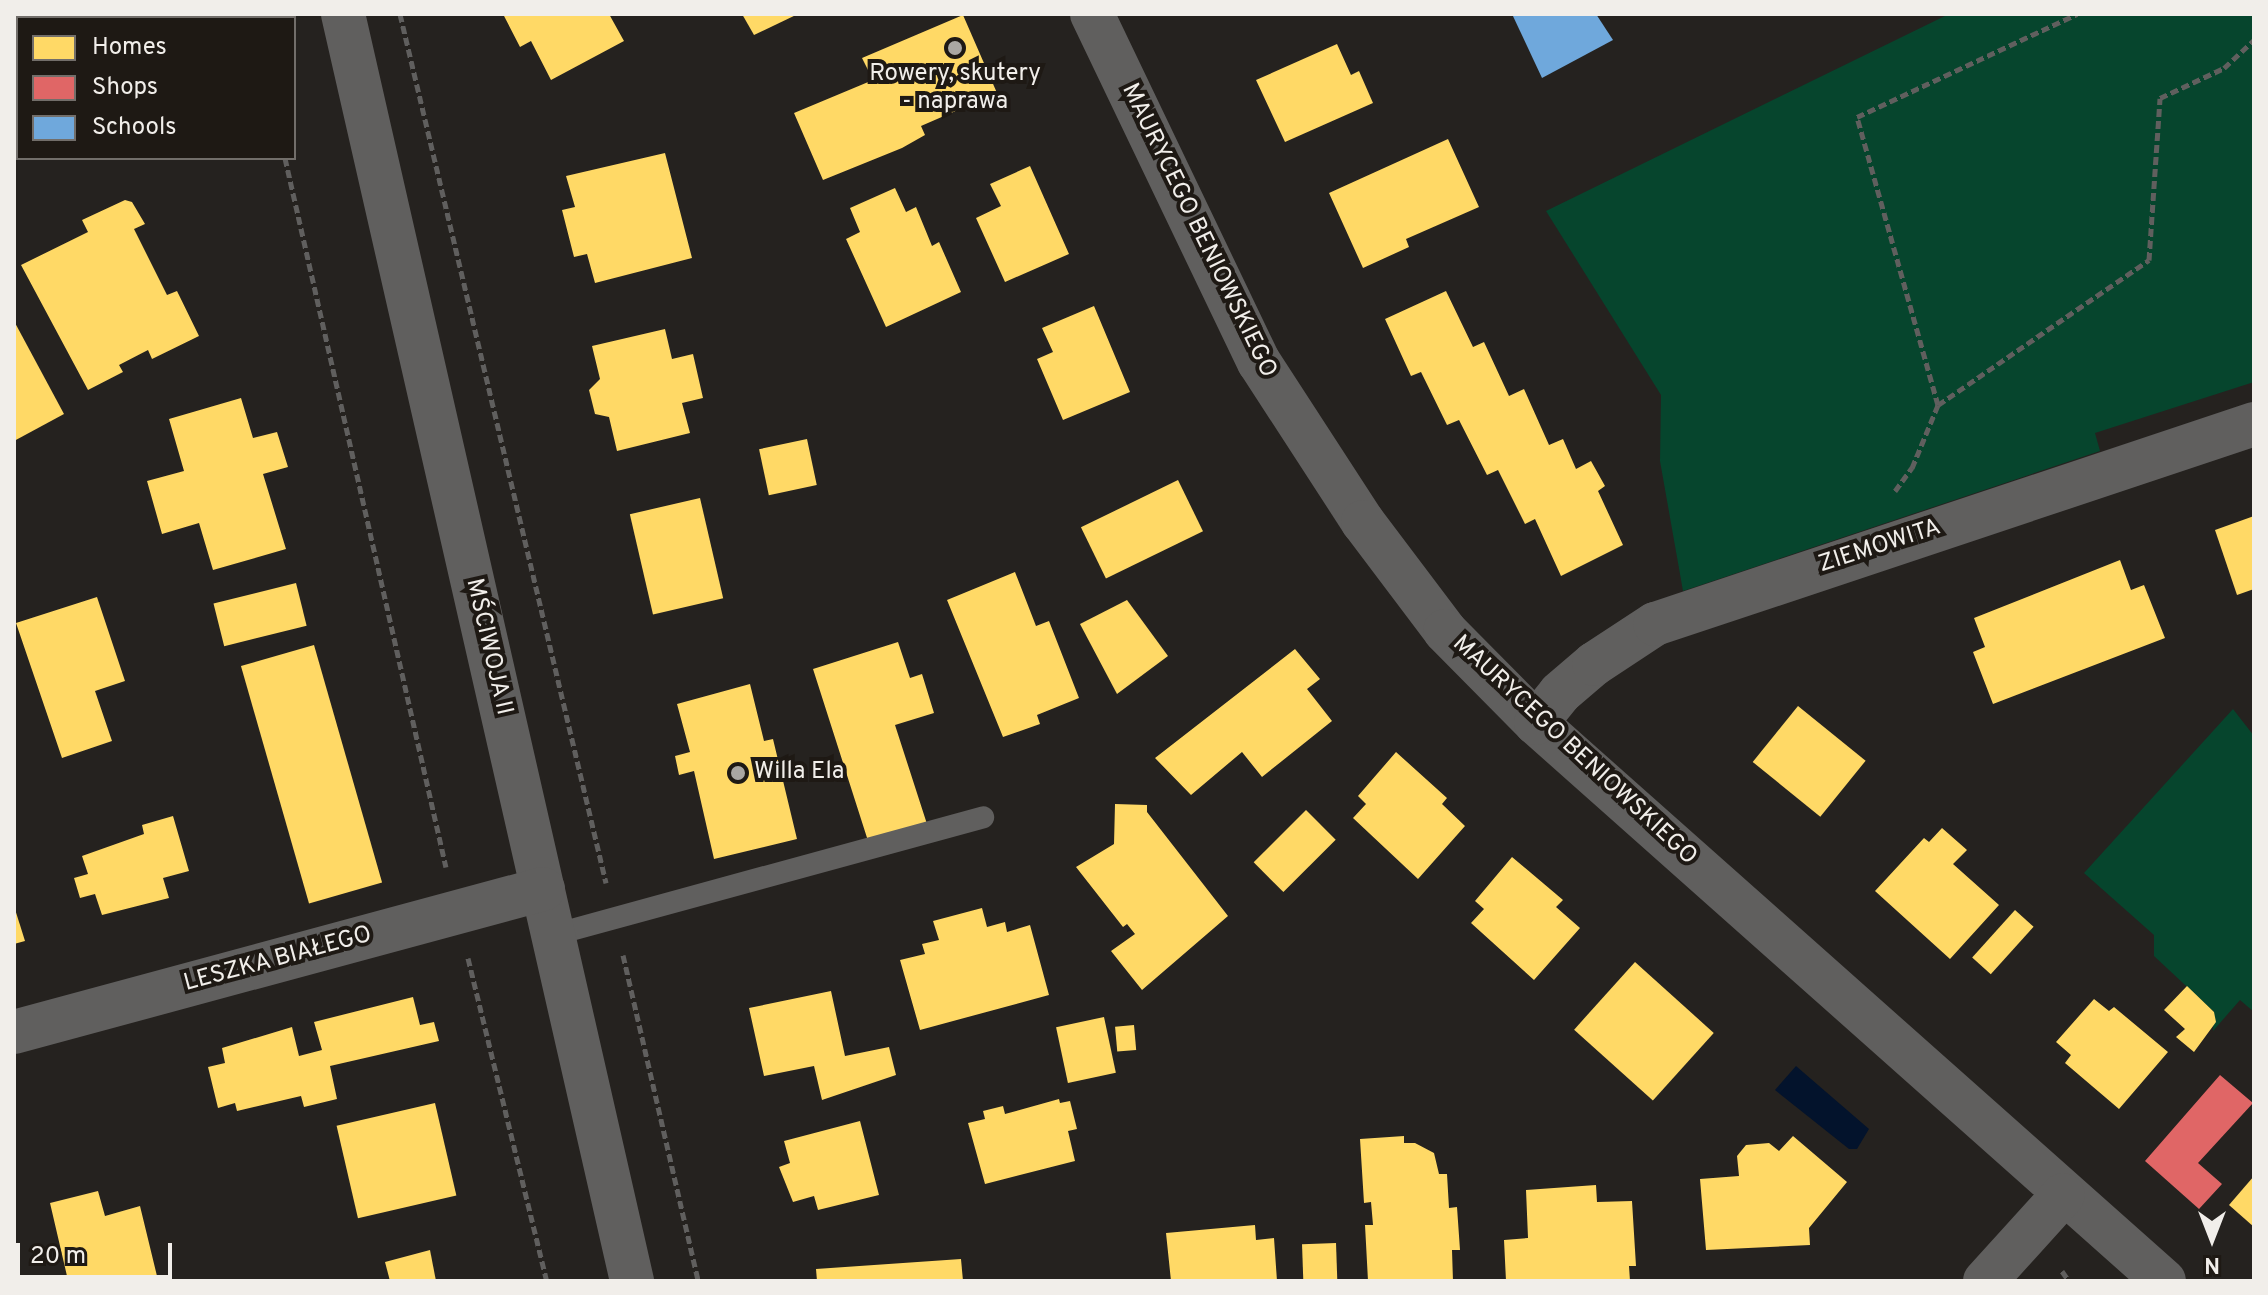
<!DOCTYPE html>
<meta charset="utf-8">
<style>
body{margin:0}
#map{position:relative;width:2268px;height:1295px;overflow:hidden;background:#25221f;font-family:Overpass,sans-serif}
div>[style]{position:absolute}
.green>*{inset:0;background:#06452d}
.water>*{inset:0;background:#03132c}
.homes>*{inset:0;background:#ffd966;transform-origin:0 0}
.shops>*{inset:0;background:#e06666}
.schools>*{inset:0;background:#6fa8dc}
.path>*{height:5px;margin-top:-2.5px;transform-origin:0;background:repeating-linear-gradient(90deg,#605f5e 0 8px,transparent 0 12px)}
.lane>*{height:22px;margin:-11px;padding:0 11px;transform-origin:11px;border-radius:11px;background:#605f5e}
.street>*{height:44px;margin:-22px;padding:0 22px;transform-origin:22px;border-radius:22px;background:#605f5e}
.secondary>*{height:44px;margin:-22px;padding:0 22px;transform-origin:22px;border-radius:22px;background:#5b5856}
.dots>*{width:22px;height:22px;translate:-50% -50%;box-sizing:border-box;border:4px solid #1e1914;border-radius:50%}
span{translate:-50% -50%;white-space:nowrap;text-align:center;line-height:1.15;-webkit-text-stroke:8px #1e1914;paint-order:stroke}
.poi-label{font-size:24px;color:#f1eeea}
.left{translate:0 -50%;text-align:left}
.street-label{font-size:24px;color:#f1eeea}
.frame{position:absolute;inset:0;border:16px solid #f1eeea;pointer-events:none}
.legend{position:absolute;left:16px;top:16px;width:280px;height:144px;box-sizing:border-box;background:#1e1914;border:2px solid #726e6a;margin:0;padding:10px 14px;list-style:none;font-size:24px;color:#f1eeea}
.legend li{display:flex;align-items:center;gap:16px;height:40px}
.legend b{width:40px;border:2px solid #726e6a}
.north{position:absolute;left:2172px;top:1199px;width:80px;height:80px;-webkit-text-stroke:6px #1e1914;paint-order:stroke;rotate:180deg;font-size:22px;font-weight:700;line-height:32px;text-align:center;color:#f1eeea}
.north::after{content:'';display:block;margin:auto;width:28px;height:36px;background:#f1eeea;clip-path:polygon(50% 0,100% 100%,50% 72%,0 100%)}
.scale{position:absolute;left:16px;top:1243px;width:156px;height:36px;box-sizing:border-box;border:4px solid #f1eeea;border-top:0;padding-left:10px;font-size:24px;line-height:28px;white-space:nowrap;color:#f1eeea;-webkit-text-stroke:6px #1e1914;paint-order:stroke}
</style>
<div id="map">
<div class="green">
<div style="clip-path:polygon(1949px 14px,2254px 14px,2254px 382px,2095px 433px,2100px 451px,1683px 591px,1660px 461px,1661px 395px,1546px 211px)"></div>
<div style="clip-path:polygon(2233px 709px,2254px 736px,2254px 1012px,2240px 1000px,2213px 1031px,2214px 1012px,2154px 956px,2154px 935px,2084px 873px)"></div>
</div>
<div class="water">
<div style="clip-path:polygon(1796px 1066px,1869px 1129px,1857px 1149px,1849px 1149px,1775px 1090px)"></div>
</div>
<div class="homes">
<div style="clip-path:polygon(503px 14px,609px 14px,624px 41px,551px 80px,531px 41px,520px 47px)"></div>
<div style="clip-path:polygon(742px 14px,798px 14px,754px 35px)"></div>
<div style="clip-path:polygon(963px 15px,997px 93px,921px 126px,925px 135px,902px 148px,823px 180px,794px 113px,873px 80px,862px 58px)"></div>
<div style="clip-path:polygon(1337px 44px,1351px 75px,1359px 71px,1373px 103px,1285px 142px,1256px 80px)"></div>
<div style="clip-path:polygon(1448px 139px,1479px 207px,1406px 239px,1409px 247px,1363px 268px,1329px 193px)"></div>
<div style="clip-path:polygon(665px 153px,692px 258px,595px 283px,587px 254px,574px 257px,562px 210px,575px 207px,566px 176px)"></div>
<div style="clip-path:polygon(1030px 166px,1069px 254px,1005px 282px,976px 218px,1001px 206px,990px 184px)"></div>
<div style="clip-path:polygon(895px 188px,906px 212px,916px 207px,932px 246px,939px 242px,961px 292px,886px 327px,846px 239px,860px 232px,850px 208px)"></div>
<div style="clip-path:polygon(125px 200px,132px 202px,145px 224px,134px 229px,167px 295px,177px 291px,199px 336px,152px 359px,148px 350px,119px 365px,123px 372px,88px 390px,21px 265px,88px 232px,82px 220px)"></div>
<div style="clip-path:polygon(1446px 291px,1473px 347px,1484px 342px,1509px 396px,1524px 389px,1549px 445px,1563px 439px,1576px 469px,1591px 461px,1605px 486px,1598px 491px,1623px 545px,1561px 576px,1535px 519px,1525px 524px,1498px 470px,1487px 475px,1459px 420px,1447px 425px,1421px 372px,1411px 376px,1385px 319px)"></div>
<div style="clip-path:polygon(1094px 306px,1130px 392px,1063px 420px,1037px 359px,1053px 352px,1042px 328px)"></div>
<div style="clip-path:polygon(14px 321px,64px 414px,14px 441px)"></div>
<div style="clip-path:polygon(665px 329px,672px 359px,693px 354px,703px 398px,682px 403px,690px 433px,617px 451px,609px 417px,595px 414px,589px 390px,600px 379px,592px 346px)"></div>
<div style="clip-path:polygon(241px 398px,253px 438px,277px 432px,288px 467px,263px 474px,286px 549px,213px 570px,199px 523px,162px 534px,147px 481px,184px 471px,169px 419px)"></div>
<div style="left:807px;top:439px;width:47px;height:49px;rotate:78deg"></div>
<div style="left:1178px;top:480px;width:57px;height:108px;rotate:64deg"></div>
<div style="left:700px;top:498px;width:103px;height:72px;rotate:77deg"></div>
<div style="clip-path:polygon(2254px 516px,2254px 589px,2237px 595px,2215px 530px)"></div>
<div style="clip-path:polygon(2120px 560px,2131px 590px,2144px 585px,2165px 638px,1993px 704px,1973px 652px,1985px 647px,1974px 618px)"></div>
<div style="clip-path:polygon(1015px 572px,1036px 626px,1049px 621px,1079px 698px,1037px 715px,1040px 724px,1003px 737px,947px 600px)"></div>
<div style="left:296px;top:583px;width:44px;height:85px;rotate:76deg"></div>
<div style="clip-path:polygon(97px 597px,125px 681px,95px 691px,112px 741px,62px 758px,16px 623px)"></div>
<div style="clip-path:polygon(1127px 600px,1168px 656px,1117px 694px,1080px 624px)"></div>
<div style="clip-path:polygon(898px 642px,910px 678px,922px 674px,934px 713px,895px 725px,927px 824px,869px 844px,813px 669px)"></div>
<div style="left:314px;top:645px;width:247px;height:76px;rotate:74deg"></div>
<div style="clip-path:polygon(1295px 649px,1320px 679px,1307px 689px,1332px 721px,1262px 777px,1242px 752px,1191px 795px,1155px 758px)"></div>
<div style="clip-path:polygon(750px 684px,764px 741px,773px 739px,797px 839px,714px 859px,694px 771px,679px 775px,675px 756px,690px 752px,677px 704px)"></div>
<div style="left:1798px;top:706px;width:87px;height:72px;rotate:39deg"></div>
<div style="clip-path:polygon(1396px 752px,1447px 798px,1442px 804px,1465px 826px,1418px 879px,1353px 818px,1366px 804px,1358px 796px)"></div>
<div style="clip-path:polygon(1115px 804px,1147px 805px,1147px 812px,1228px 916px,1142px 990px,1111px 951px,1135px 934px,1127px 924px,1123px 927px,1076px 867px,1114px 844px)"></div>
<div style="left:1306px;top:810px;width:42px;height:74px;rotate:45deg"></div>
<div style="clip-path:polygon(173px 816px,189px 871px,163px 878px,169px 898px,102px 915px,95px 894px,80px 898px,74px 878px,88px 874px,82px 856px,144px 834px,142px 825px)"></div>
<div style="clip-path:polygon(1942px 828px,1967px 850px,1953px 864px,1999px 905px,1950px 959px,1875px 891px,1924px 838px,1929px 842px)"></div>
<div style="clip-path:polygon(1512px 857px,1563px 900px,1556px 907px,1580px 928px,1534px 980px,1471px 923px,1484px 909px,1475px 901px)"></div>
<div style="clip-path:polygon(14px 906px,25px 941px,14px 944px)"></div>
<div style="clip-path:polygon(982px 908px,987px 927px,1005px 922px,1007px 932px,1030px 925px,1049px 995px,920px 1030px,900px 960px,925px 954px,922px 944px,939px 940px,933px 921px)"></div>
<div style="left:2015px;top:910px;width:25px;height:64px;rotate:42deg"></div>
<div style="left:1635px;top:962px;width:106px;height:91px;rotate:42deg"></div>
<div style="clip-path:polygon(2187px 986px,2214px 1012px,2216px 1022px,2194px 1052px,2176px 1037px,2185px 1029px,2164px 1010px)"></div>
<div style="clip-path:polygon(831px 991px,845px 1056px,889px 1047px,896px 1075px,822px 1100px,814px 1066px,764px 1076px,749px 1008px)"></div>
<div style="clip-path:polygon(413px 997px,420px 1025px,434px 1022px,439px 1041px,330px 1066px,337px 1099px,304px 1107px,301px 1096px,237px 1111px,235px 1103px,218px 1108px,208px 1067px,225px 1063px,222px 1048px,292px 1027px,299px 1056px,322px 1050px,314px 1022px)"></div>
<div style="clip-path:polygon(2094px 999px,2109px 1011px,2114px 1007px,2168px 1052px,2119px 1109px,2065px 1063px,2071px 1055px,2056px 1042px)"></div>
<div style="left:1104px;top:1017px;width:57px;height:49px;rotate:78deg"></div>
<div style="left:1134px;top:1025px;width:25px;height:19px;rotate:85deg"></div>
<div style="clip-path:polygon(1059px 1099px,1060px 1103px,1070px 1101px,1077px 1129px,1068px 1131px,1075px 1161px,985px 1184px,968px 1123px,985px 1119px,983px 1111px,1003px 1106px,1005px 1114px)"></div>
<div style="left:435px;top:1103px;width:95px;height:101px;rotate:77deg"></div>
<div style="clip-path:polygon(860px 1121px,879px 1195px,818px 1210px,814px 1196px,793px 1202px,779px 1167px,790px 1163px,784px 1141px)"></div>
<div style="clip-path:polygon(1404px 1136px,1404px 1143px,1415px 1143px,1434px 1153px,1439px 1174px,1447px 1174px,1449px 1208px,1457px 1207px,1460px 1250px,1452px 1250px,1453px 1281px,1368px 1281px,1365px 1225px,1373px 1225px,1371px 1202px,1364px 1203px,1360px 1139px)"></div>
<div style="clip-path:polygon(1793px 1136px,1847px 1182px,1809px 1228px,1810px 1245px,1706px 1250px,1700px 1179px,1739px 1176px,1737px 1156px,1746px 1145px,1769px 1143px,1779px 1151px)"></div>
<div style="clip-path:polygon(2254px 1176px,2254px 1227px,2229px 1205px)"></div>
<div style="clip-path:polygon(1596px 1185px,1597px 1202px,1632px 1201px,1636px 1266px,1629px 1266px,1630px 1281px,1506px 1281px,1504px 1240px,1528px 1238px,1526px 1190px)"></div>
<div style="clip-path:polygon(98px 1191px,105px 1216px,140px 1206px,157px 1276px,53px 1281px,67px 1276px,50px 1203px)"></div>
<div style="clip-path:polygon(1255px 1225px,1256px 1240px,1274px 1238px,1277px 1281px,1171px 1281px,1166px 1233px)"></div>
<div style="left:1336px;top:1243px;width:38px;height:34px;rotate:88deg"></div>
<div style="clip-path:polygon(430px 1250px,436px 1281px,390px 1281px,385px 1262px)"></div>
<div style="clip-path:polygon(961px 1259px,963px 1281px,817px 1281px,816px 1269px)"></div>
</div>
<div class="shops">
<div style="clip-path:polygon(2220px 1075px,2253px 1103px,2198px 1163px,2222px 1184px,2199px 1209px,2145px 1161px)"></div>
</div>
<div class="schools">
<div style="clip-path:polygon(1512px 14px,1596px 14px,1613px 40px,1542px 78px)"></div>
</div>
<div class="path">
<div style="left:223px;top:14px;width:4px;rotate:63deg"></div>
<div style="left:282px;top:14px;width:4px;rotate:76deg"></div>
<div style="left:400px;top:14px;width:893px;rotate:76.66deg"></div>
<div style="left:25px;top:18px;width:8px;rotate:-30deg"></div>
<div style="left:233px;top:18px;width:9px;rotate:-27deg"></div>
<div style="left:14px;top:24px;width:4px;rotate:-27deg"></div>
<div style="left:285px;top:158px;width:727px;rotate:77.21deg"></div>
<div style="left:1938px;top:405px;width:256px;rotate:-34.5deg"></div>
<div style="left:2149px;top:260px;width:162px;rotate:-86.1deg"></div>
<div style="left:2160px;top:98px;width:71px;rotate:-25.1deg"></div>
<div style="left:2224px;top:68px;width:41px;rotate:-43deg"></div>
<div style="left:1895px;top:491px;width:29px;rotate:-54deg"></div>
<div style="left:1912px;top:468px;width:68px;rotate:-67.6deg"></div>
<div style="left:1938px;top:405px;width:299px;rotate:-105.7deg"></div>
<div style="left:1857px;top:117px;width:243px;rotate:-25.1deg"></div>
<div style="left:623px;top:955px;width:335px;rotate:77deg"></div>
<div style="left:468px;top:958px;width:333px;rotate:76.3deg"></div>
<div style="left:2062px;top:1271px;width:12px;rotate:55deg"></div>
</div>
<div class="lane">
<div style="left:553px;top:935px;width:446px;rotate:-15.3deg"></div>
</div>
<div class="street">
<div style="left:343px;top:14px;width:1300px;rotate:77.15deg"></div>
<div style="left:1092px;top:14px;width:386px;rotate:64.4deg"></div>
<div style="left:1259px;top:362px;width:191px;rotate:57deg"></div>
<div style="left:1363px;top:522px;width:136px;rotate:53deg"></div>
<div style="left:1445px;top:631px;width:129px;rotate:45.3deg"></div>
<div style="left:1536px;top:723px;width:840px;rotate:41.62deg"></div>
<div style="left:1536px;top:723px;width:38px;rotate:-51deg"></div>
<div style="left:1560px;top:693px;width:45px;rotate:-40.5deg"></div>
<div style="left:1594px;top:664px;width:73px;rotate:-33.3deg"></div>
<div style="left:1655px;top:624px;width:632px;rotate:-18.46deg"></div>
<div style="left:14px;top:1032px;width:548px;rotate:-15.13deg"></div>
<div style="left:1985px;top:1281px;width:116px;rotate:-47.8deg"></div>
</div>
<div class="secondary">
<div style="left:133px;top:18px;width:9px;rotate:-27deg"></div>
<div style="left:14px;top:81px;width:4px;rotate:-27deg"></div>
</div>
<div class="dots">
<div style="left:955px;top:48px;background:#aaa7a3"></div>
<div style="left:738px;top:773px;background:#aaa7a3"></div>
</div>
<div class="poi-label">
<span style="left:955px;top:89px">Rowery, skutery<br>- naprawa</span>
<span class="left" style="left:754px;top:773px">Willa Ela</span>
</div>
<div class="street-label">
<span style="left:1198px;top:231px;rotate:64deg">MAURYCEGO BENIOWSKIEGO</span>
<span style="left:1880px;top:547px;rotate:-18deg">ZIEMOWITA</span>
<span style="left:488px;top:647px;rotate:77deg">MŚCIWOJA II</span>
<span style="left:1574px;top:751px;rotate:43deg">MAURYCEGO BENIOWSKIEGO</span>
<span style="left:278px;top:960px;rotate:-15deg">LESZKA BIAŁEGO</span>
</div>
<div class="frame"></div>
<ul class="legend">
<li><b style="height:22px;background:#ffd966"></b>Homes</li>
<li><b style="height:22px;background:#e06666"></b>Shops</li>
<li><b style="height:22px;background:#6fa8dc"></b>Schools</li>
</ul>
<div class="north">N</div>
<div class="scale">20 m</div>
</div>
